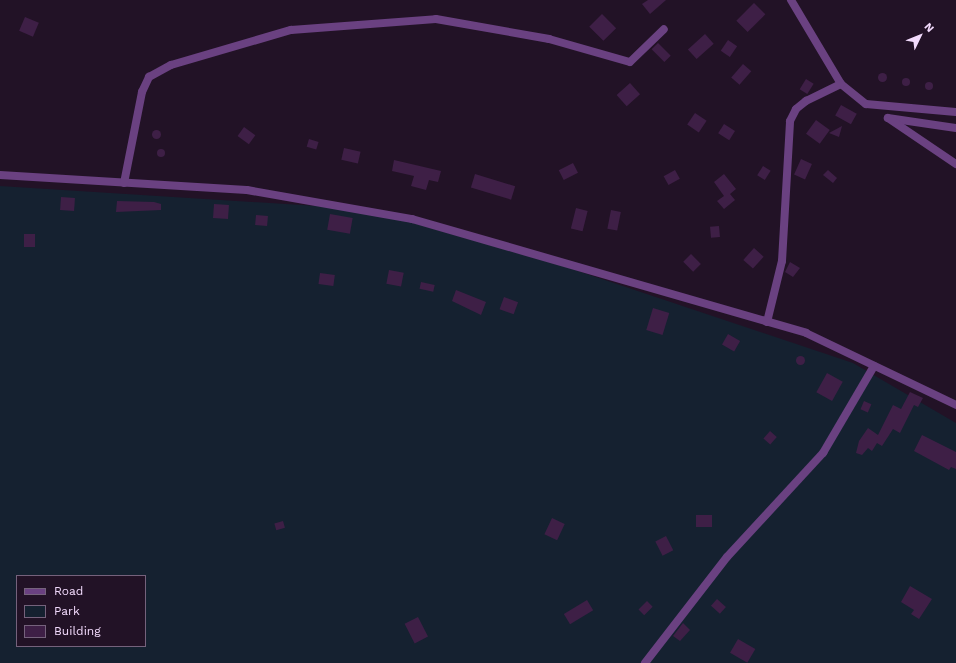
<!DOCTYPE html>
<style>
body{margin:0}
#map{position:relative;width:956px;height:663px;overflow:hidden;background:#221226;font-family:"Work Sans",sans-serif}
div>[style]{position:absolute}
.green>*{inset:0;background:#152130}
.building>*{inset:0;background:#3e1f46;transform-origin:0 0}
.round{border-radius:50%}
.street>*{height:8px;margin:-4px;padding:0 4px;transform-origin:4px;border-radius:4px;background:#6a4181}
span{translate:-50% -50%;white-space:nowrap;text-align:center;line-height:1.15;-webkit-text-stroke:3px #221226;paint-order:stroke}
.legend{position:absolute;left:16px;top:575px;width:130px;height:72px;box-sizing:border-box;background:#221226;border:1px solid #75627c;margin:0;padding:5px 7px;list-style:none;font-size:12px;color:#f2dafc}
.legend li{display:flex;align-items:center;gap:8px;height:20px}
.legend b{width:20px;border:1px solid #75627c}
.north{position:absolute;left:900px;top:16px;width:40px;height:40px;-webkit-text-stroke:3px #221226;paint-order:stroke;rotate:47deg;font-size:11px;font-weight:700;line-height:16px;text-align:center;color:#f2dafc}
.north::after{content:'';display:block;margin:auto;width:14px;height:18px;background:#f2dafc;clip-path:polygon(50% 0,100% 100%,50% 72%,0 100%)}
</style>
<div id="map">
<div class="green">
<div style="clip-path:polygon(evenodd,0 186px,365px 209px,569px 268px,853px 363px,956px 423px,956px 663px,0 663px,0 186px,17px 576px,145px 576px,145px 646px,17px 646px,17px 576px)"></div>
</div>
<div class="building">
<div style="clip-path:polygon(648px 0,666px 0,650px 14px,642px 4px)"></div>
<div style="left:754px;top:3px;width:16px;height:25px;rotate:45deg"></div>
<div style="left:602px;top:14px;width:20px;height:18px;rotate:45deg"></div>
<div style="left:25px;top:17px;width:15px;height:15px;rotate:23deg"></div>
<div style="left:705px;top:34px;width:13px;height:23px;rotate:48deg"></div>
<div style="left:728px;top:40px;width:11px;height:13px;rotate:34deg"></div>
<div style="left:658px;top:43px;width:18px;height:9px;rotate:45deg"></div>
<div style="left:743px;top:64px;width:11px;height:18px;rotate:41deg"></div>
<div class="round" style="left:877.5px;top:72.5px;width:9px;height:9px"></div>
<div class="round" style="left:902px;top:78px;width:8px;height:8px"></div>
<div style="left:806px;top:79px;width:9px;height:12px;rotate:32deg"></div>
<div class="round" style="left:925px;top:82px;width:8px;height:8px"></div>
<div style="left:630px;top:83px;width:15px;height:18px;rotate:48deg"></div>
<div style="left:841px;top:105px;width:18px;height:12px;rotate:29deg"></div>
<div style="left:695px;top:113px;width:14px;height:14px;rotate:34deg"></div>
<div style="left:816px;top:120px;width:17px;height:17px;rotate:36deg"></div>
<div style="left:724px;top:124px;width:13px;height:11px;rotate:32deg"></div>
<div style="clip-path:polygon(842px 126px,839px 137px,829px 133px)"></div>
<div style="left:244px;top:127px;width:14px;height:11px;rotate:36deg"></div>
<div class="round" style="left:151.5px;top:129.5px;width:9px;height:9px"></div>
<div style="left:309px;top:139px;width:10px;height:8px;rotate:17deg"></div>
<div style="left:344px;top:148px;width:17px;height:12px;rotate:13deg"></div>
<div class="round" style="left:157px;top:149px;width:8px;height:8px"></div>
<div style="left:801px;top:159px;width:12px;height:17px;rotate:24deg"></div>
<div style="clip-path:polygon(394px 160px,441px 171px,438px 182px,429px 180px,426px 190px,411px 186px,414px 176px,392px 171px)"></div>
<div style="left:573px;top:163px;width:11px;height:16px;rotate:63deg"></div>
<div style="left:763px;top:166px;width:9px;height:11px;rotate:32deg"></div>
<div style="left:675px;top:170px;width:10px;height:13px;rotate:61deg"></div>
<div style="clip-path:polygon(828px 170px,837px 178px,833px 183px,823px 175px)"></div>
<div style="left:475px;top:174px;width:42px;height:14px;rotate:17deg"></div>
<div style="clip-path:polygon(724px 174px,736px 189px,730px 194px,735px 200px,724px 209px,717px 201px,724px 196px,714px 182px)"></div>
<div style="left:61px;top:197px;width:14px;height:13px;rotate:4deg"></div>
<div style="clip-path:polygon(117px 201px,154px 202px,161px 204px,161px 210px,116px 212px)"></div>
<div style="left:214px;top:204px;width:15px;height:14px;rotate:4deg"></div>
<div style="left:576px;top:208px;width:12px;height:21px;rotate:14deg"></div>
<div style="left:611px;top:210px;width:10px;height:19px;rotate:11deg"></div>
<div style="left:330px;top:214px;width:23px;height:16px;rotate:10deg"></div>
<div style="left:256px;top:215px;width:12px;height:10px;rotate:5deg"></div>
<div style="left:719px;top:226px;width:11px;height:9px;rotate:85deg"></div>
<div style="left:24px;top:234px;width:11px;height:13px"></div>
<div style="left:754px;top:248px;width:13px;height:16px;rotate:42deg"></div>
<div style="left:691px;top:254px;width:14px;height:11px;rotate:45deg"></div>
<div style="clip-path:polygon(790px 262px,800px 268px,793px 277px,785px 272px)"></div>
<div style="left:389px;top:270px;width:15px;height:14px;rotate:11deg"></div>
<div style="left:320px;top:273px;width:15px;height:11px;rotate:8deg"></div>
<div style="left:421px;top:282px;width:14px;height:7px;rotate:12deg"></div>
<div style="clip-path:polygon(456px 290px,486px 302px,481px 315px,452px 301px)"></div>
<div style="left:504px;top:297px;width:15px;height:13px;rotate:20deg"></div>
<div style="left:653px;top:308px;width:17px;height:23px;rotate:17deg"></div>
<div style="left:728px;top:334px;width:14px;height:12px;rotate:30deg"></div>
<div class="round" style="left:795.5px;top:355.5px;width:9px;height:9px"></div>
<div style="left:827px;top:373px;width:18px;height:22px;rotate:29deg"></div>
<div style="clip-path:polygon(910px 392px,923px 398px,918px 407px,914px 405px,900px 433px,893px 429px,882px 446px,877px 443px,872px 451px,868px 448px,862px 455px,856px 453px,859px 441px,868px 428px,878px 435px,893px 405px,901px 409px)"></div>
<div style="left:864px;top:401px;width:8px;height:9px;rotate:23deg"></div>
<div style="left:770px;top:431px;width:9px;height:10px;rotate:41deg"></div>
<div style="clip-path:polygon(922px 435px,956px 452px,956px 469px,951px 467px,949px 470px,914px 451px)"></div>
<div style="left:696px;top:515px;width:16px;height:12px"></div>
<div style="left:552px;top:518px;width:14px;height:18px;rotate:25deg"></div>
<div style="left:283px;top:521px;width:7px;height:9px;rotate:74deg"></div>
<div style="left:666px;top:536px;width:16px;height:12px;rotate:63deg"></div>
<div style="clip-path:polygon(910px 586px,932px 599px,919px 619px,911px 614px,914px 610px,901px 602px)"></div>
<div style="left:717px;top:599px;width:12px;height:9px;rotate:42deg"></div>
<div style="left:587px;top:600px;width:12px;height:27px;rotate:59deg"></div>
<div style="left:647px;top:601px;width:8px;height:12px;rotate:45deg"></div>
<div style="left:418px;top:617px;width:22px;height:15px;rotate:63deg"></div>
<div style="clip-path:polygon(683px 623px,690px 630px,680px 641px,673px 636px)"></div>
<div style="left:738px;top:639px;width:20px;height:16px;rotate:30deg"></div>
</div>
<div class="street">
<div style="left:791px;top:0;width:98px;rotate:59.2deg"></div>
<div style="left:841px;top:84px;width:32px;rotate:39deg"></div>
<div style="left:866px;top:104px;width:90px;rotate:5.1deg"></div>
<div style="left:956px;top:128px;width:69px;rotate:-171.6deg"></div>
<div style="left:888px;top:118px;width:82px;rotate:34.1deg"></div>
<div style="left:0;top:175px;width:247px;rotate:3.5deg"></div>
<div style="left:247px;top:190px;width:168px;rotate:10deg"></div>
<div style="left:412px;top:219px;width:410px;rotate:16.1deg"></div>
<div style="left:806px;top:333px;width:166px;rotate:25.6deg"></div>
<div style="left:124px;top:183px;width:93px;rotate:-78.8deg"></div>
<div style="left:142px;top:92px;width:17px;rotate:-65deg"></div>
<div style="left:149px;top:77px;width:25px;rotate:-29deg"></div>
<div style="left:171px;top:65px;width:125px;rotate:-16.3deg"></div>
<div style="left:291px;top:30px;width:145px;rotate:-4.3deg"></div>
<div style="left:436px;top:19px;width:115px;rotate:10deg"></div>
<div style="left:549px;top:39px;width:84px;rotate:15.9deg"></div>
<div style="left:630px;top:62px;width:47px;rotate:-44.1deg"></div>
<div style="left:767px;top:322px;width:63px;rotate:-76.2deg"></div>
<div style="left:782px;top:261px;width:140px;rotate:-86.7deg"></div>
<div style="left:790px;top:121px;width:13px;rotate:-63deg"></div>
<div style="left:796px;top:109px;width:13px;rotate:-39deg"></div>
<div style="left:806px;top:101px;width:39px;rotate:-26deg"></div>
<div style="left:645px;top:663px;width:134px;rotate:-52.3deg"></div>
<div style="left:727px;top:557px;width:142px;rotate:-47.3deg"></div>
<div style="left:823px;top:453px;width:101px;rotate:-59.6deg"></div>
</div>
<ul class="legend">
<li><b style="height:5px;background:#6a4181"></b>Road</li>
<li><b style="height:11px;background:#152130"></b>Park</li>
<li><b style="height:11px;background:#3e1f46"></b>Building</li>
</ul>
<div class="north">N</div>
</div>
